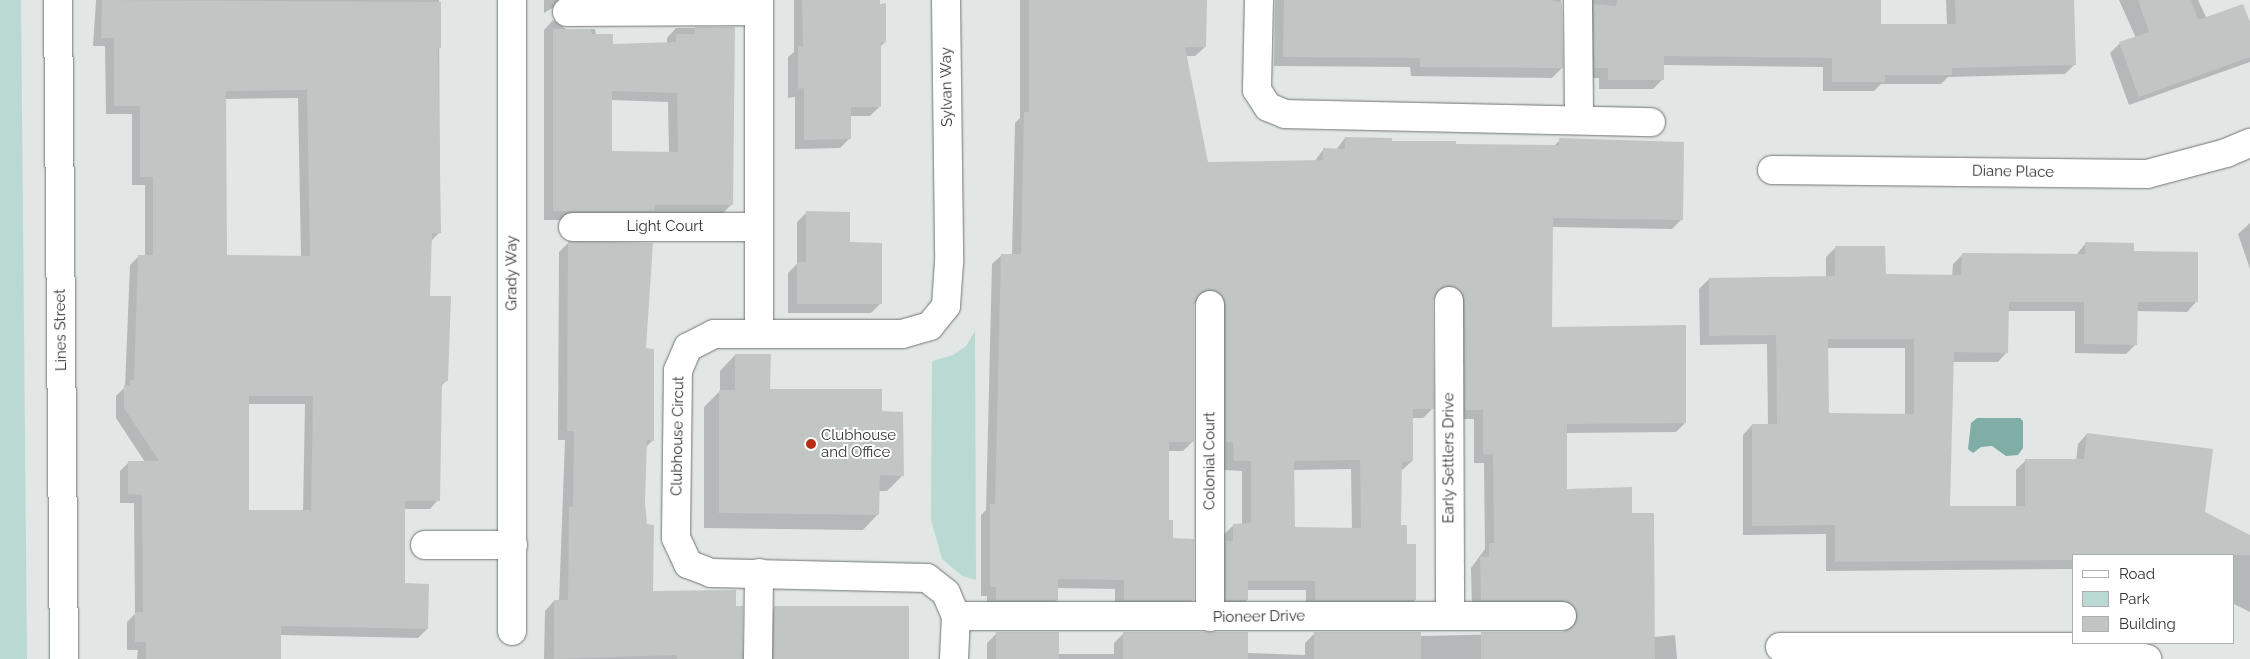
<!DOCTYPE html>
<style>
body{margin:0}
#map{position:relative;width:2250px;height:659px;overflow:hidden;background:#e2e7e6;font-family:Raleway,sans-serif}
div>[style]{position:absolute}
.green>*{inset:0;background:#bad9d3}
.water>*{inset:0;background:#80ada5}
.shadow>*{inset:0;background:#0003}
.building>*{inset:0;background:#c1c5c4;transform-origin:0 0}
.roads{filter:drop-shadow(0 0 1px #707473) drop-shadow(0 0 1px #707473)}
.street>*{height:28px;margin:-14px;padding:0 14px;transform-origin:14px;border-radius:14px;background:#fff}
.dots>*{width:14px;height:14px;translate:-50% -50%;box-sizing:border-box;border:2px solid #fff;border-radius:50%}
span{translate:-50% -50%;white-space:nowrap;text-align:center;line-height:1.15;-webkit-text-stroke:4px #fff;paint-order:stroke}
.street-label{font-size:15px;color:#323333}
.poi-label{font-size:15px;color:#323333}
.left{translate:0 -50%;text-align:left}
.legend{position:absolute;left:2072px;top:554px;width:162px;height:90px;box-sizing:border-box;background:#fff;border:1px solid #adadad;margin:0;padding:6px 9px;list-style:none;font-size:15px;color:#323333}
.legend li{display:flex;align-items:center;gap:10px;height:25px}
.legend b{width:25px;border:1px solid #adadad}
</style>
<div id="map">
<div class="green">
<div style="clip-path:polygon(0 0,21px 0,27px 659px,0 659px)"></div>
<div style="clip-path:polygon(975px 331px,976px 580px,962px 576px,942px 559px,931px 520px,932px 361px,953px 355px,966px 346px)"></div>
</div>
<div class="water">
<div style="clip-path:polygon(1977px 418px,2020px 418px,2023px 421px,2023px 448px,2018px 455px,2006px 456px,1992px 446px,1981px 447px,1973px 453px,1968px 449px,1971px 423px)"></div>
</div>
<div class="shadow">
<div style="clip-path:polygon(evenodd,96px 0,439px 0,440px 232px,431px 241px,429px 297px,446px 381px,441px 386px,438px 500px,430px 509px,403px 509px,404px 584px,427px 629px,418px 638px,280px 635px,280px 659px,137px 659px,138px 650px,127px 650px,127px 622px,135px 614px,134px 503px,120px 503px,120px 471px,129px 462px,145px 462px,116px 418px,116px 396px,125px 387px,130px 265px,139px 256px,145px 256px,145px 185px,132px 185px,132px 114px,106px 114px,105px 46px,93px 46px,96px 0,298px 98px,301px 257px,225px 257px,224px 99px,298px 98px,96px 0,248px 404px,305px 404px,303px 511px,248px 512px,248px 404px)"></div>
<div style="clip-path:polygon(544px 0,591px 0,556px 6px,544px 13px)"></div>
<div style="clip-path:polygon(794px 0,878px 0,885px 42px,880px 47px,880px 106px,870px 116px,849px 116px,849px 139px,840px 148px,795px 149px,795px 97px,788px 98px,788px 57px,794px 52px)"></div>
<div style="clip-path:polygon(evenodd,1020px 0,1206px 0,1205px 47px,1195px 56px,1186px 56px,1207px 164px,1314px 162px,1323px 150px,1336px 150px,1345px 138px,1455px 146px,1554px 146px,1560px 140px,1682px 219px,1672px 229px,1552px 227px,1550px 328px,1685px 423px,1676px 432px,1566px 433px,1566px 490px,1631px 514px,1654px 637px,1675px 635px,1677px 659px,987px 659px,987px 643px,997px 633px,1058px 654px,1114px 654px,1114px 643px,1124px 633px,1247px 653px,1305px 655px,1305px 643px,1315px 633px,1420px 636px,1562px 633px,1569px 626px,1472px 610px,1471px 568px,1485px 549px,1484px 463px,1474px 463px,1474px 419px,1456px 419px,1439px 294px,1432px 301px,1432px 409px,1423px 418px,1412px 418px,1412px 461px,1401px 471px,1400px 526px,1415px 600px,1405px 610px,1306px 610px,1306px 590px,1246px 590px,1247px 600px,1237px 610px,1216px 610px,1216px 552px,1224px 544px,1224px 534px,1234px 525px,1242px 525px,1242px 471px,1224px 470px,1224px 451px,1216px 451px,1199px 298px,1193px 305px,1193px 441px,1183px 451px,1167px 451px,1168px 521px,1193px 600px,1183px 610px,1115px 610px,1115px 589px,1057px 588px,1057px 600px,1047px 610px,987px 610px,987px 596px,981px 596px,981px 515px,986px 510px,992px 264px,1002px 255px,1012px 255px,1015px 123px,1020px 118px,1020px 0,1351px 469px,1352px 529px,1294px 528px,1293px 470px,1351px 469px)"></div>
<div style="clip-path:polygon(1275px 0,1561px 0,1562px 68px,1552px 78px,1411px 76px,1410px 67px,1274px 66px)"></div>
<div style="clip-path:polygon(1579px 0,1880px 0,1880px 25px,1947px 25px,1946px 0,2073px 0,2075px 64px,2065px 74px,1948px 77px,1941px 84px,1881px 84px,1874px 91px,1823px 91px,1823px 67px,1663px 65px,1663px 79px,1653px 89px,1599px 89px,1599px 78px,1585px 78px)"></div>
<div style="clip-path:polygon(2119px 0,2198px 0,2207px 19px,2250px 26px,2250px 62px,2129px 105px,2110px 53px,2119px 44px,2136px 38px)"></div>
<div style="clip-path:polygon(evenodd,553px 20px,566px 29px,595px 29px,596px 35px,612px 46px,667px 44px,667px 38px,676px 28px,734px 28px,732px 204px,722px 214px,643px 220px,544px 220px,544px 30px,553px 20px,611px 100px,668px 102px,669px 153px,610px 152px,611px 100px)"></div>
<div style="clip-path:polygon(807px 212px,849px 244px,881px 303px,871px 313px,788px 313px,788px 273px,797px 264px,797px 222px)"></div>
<div style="clip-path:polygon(2250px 223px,2250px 269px,2238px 234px)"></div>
<div style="clip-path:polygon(568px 243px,645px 350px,653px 440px,645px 448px,644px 503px,651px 592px,742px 607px,743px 659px,544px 659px,545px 611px,554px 601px,559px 601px,565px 440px,558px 440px,559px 252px)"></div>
<div style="clip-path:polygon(evenodd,2086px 243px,2132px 252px,2196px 302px,2187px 312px,2136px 311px,2136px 344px,2126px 354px,2075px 353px,2075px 311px,2008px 311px,2007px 352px,1998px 362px,1952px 362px,1948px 507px,2016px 507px,2016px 470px,2026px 460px,2076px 460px,2078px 444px,2087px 434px,2203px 512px,2250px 537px,2250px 612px,2234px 604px,2234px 555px,2074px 555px,2074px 569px,1826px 571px,1826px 534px,1743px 535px,1743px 435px,1752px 425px,1768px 425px,1767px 344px,1700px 345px,1699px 289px,1709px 279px,1826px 278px,1826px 257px,1836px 247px,1884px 276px,1952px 276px,1953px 264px,1962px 255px,2076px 255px,2086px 243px,1827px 348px,1905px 348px,1905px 415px,1827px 414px,1827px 348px)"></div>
<div style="clip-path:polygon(735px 355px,769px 390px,881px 413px,902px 476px,887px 491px,879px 491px,878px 514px,863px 530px,704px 528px,704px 407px,720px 391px,720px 371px)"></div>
<div style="clip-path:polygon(775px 607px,907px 659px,765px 659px,765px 617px)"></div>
</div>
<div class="building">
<div style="clip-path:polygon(evenodd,102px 0,441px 2px,441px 48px,438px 48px,441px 233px,432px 233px,430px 296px,451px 296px,448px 381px,442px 382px,440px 501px,405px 501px,405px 583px,429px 584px,428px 629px,281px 626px,281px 659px,146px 659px,146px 642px,135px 642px,135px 612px,143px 612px,142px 495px,128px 494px,128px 461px,159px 461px,124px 408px,124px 385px,130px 386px,130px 380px,134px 380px,138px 255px,153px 255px,153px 177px,140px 177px,140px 106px,114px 106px,114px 38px,101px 38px,102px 0,307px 90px,310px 256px,227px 255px,226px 91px,307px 90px,102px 0,249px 396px,313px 396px,311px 510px,249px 510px,249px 396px)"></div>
<div style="clip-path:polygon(802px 0,880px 0,880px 4px,886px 3px,886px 42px,881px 42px,881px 107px,851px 107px,851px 139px,804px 140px,804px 88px,798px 89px,798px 46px,803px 46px)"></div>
<div style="clip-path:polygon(evenodd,1029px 0,1207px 0,1206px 47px,1185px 47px,1208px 162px,1323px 160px,1323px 148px,1345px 149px,1345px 137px,1392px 138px,1392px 141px,1456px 141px,1456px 144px,1559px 145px,1559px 138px,1684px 142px,1683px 220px,1553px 218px,1552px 327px,1686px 325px,1686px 423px,1567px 424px,1567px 489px,1632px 487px,1632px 513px,1654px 513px,1655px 659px,1481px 659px,1481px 632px,1562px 632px,1575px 624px,1578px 616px,1570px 603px,1562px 600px,1481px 600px,1480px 557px,1489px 557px,1489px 543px,1494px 543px,1493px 454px,1483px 454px,1483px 410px,1465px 410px,1465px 301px,1462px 293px,1449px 285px,1441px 288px,1433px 301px,1434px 409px,1413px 409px,1413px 461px,1402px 462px,1401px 525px,1407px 525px,1407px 544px,1416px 544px,1416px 600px,1315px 600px,1315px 581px,1248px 581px,1248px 600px,1226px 600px,1226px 541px,1233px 541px,1233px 524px,1251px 523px,1251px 461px,1234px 461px,1233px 442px,1226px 442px,1226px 305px,1223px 297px,1210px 289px,1202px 292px,1194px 305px,1194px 442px,1169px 442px,1169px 520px,1173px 520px,1173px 538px,1194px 539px,1194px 600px,1124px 600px,1124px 580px,1058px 579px,1058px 600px,996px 600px,996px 587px,990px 587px,990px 504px,995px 504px,1001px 254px,1021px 254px,1024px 112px,1029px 112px,1029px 0,1360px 460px,1361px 528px,1295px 527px,1294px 461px,1360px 460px)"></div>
<div style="clip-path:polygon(1284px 0,1551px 0,1562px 3px,1563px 68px,1420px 67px,1420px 58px,1283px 57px)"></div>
<div style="clip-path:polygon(1617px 0,1881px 0,1881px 24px,1956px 24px,1955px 0,2074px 0,2076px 65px,1952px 68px,1952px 75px,1885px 75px,1885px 82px,1832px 82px,1832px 58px,1664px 56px,1664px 80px,1608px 80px,1608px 68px,1594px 68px,1594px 4px,1616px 6px)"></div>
<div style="clip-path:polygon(2138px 0,2191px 0,2198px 20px,2243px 4px,2250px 22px,2250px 57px,2139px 97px,2119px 42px,2149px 32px)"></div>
<div style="clip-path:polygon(evenodd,695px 27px,735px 27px,733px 205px,655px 205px,654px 211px,553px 211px,553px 29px,591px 29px,592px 34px,613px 34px,613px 44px,676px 42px,676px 34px,695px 34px,695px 27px,612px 91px,677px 93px,678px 152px,612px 151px,612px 91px)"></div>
<div style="clip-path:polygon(806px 211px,850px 212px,850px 242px,882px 243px,882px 304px,797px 304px,797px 262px,806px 262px)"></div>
<div style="clip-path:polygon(568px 241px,653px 243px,646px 348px,654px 349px,654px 441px,647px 440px,645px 503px,647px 524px,654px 525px,653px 591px,736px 590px,736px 606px,743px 606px,742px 659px,677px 659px,676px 655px,554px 659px,554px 600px,568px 600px,569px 507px,573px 507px,574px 431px,567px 431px)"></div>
<div style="clip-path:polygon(evenodd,2085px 242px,2134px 243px,2134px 251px,2198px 252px,2198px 302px,2138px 302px,2137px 345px,2084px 344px,2084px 302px,2009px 302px,2008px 353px,1954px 352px,1950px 506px,2025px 506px,2025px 459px,2084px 459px,2087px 433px,2213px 449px,2205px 512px,2250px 535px,2250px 555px,2074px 555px,2074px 560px,1835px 562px,1835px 525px,1752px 526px,1752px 424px,1777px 424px,1776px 335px,1709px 336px,1709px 278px,1835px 276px,1835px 246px,1885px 246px,1886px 274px,1961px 275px,1962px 253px,2085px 254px,2085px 242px,1828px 339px,1914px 339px,1914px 414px,1829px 413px,1828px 339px)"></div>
<div style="clip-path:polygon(735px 354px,771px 354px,770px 389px,882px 389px,882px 411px,903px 412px,904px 476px,880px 475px,879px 515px,719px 513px,719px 390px,735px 390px)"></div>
<div style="left:774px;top:606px;width:135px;height:53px"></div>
<div style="left:996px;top:632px;width:63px;height:27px"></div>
<div style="left:1123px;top:632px;width:125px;height:27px"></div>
<div style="left:1314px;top:632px;width:107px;height:27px"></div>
</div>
<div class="roads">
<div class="street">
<div style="left:58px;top:0;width:659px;rotate:89.48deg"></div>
<div style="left:512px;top:0;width:631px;rotate:90deg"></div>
<div style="left:946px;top:0;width:262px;rotate:89.3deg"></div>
<div style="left:949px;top:262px;width:44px;rotate:93.9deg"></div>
<div style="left:946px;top:306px;width:26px;rotate:129deg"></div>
<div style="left:930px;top:326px;width:29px;rotate:164deg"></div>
<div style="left:902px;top:334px;width:188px;rotate:180deg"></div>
<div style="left:714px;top:334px;width:29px;rotate:153deg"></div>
<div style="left:688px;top:347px;width:25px;rotate:113deg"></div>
<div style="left:678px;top:370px;width:168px;rotate:90.7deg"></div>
<div style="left:676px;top:538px;width:29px;rotate:65deg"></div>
<div style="left:688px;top:564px;width:25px;rotate:21deg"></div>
<div style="left:711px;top:573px;width:216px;rotate:1.3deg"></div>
<div style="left:927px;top:578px;width:24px;rotate:38deg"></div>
<div style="left:946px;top:593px;width:25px;rotate:67deg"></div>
<div style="left:956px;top:616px;width:43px;rotate:92.7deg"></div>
<div style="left:1259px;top:0;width:90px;rotate:91.3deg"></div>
<div style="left:1257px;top:90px;width:20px;rotate:57deg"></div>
<div style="left:1268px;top:107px;width:18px;rotate:22deg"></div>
<div style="left:1285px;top:114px;width:366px;rotate:1.3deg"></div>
<div style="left:1578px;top:0;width:120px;rotate:89.5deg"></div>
<div style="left:567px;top:12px;width:192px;rotate:-0.3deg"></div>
<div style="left:1772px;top:170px;width:375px;rotate:0.6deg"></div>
<div style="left:2147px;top:174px;width:82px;rotate:-14.9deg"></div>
<div style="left:2226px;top:153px;width:26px;rotate:-23deg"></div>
<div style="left:573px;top:227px;width:184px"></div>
<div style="left:1449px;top:301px;width:314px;rotate:89.8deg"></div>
<div style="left:1210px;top:305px;width:312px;rotate:90deg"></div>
<div style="left:759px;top:332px;width:332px;rotate:-90deg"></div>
<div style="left:425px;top:545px;width:88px"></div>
<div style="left:956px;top:616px;width:606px"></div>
<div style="left:1780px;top:647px;width:325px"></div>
<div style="left:2105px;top:647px;width:44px;rotate:15.9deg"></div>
<div style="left:758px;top:659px;width:86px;rotate:-89.3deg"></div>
</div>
</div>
<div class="dots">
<div style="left:811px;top:444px;background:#b92d12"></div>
</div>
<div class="street-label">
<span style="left:947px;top:87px;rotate:-91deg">Sylvan Way</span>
<span style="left:2013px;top:172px;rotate:1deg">Diane Place</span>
<span style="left:665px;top:227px">Light Court</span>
<span style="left:512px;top:273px;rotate:-90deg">Grady Way</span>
<span style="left:61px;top:330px;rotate:-91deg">Lines Street</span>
<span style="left:678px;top:436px;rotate:-89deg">Clubhouse Circut</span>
<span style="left:1449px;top:458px;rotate:-90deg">Early Settlers Drive</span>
<span style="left:1210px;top:461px;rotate:-90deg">Colonial Court</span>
<span style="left:1259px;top:617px;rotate:-1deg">Pioneer Drive</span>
</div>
<div class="poi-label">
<span class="left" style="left:821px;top:444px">Clubhouse<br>and Office</span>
</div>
<ul class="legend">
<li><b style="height:6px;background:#fff"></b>Road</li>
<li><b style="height:14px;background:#bad9d3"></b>Park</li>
<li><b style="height:14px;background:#c1c5c4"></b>Building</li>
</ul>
</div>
